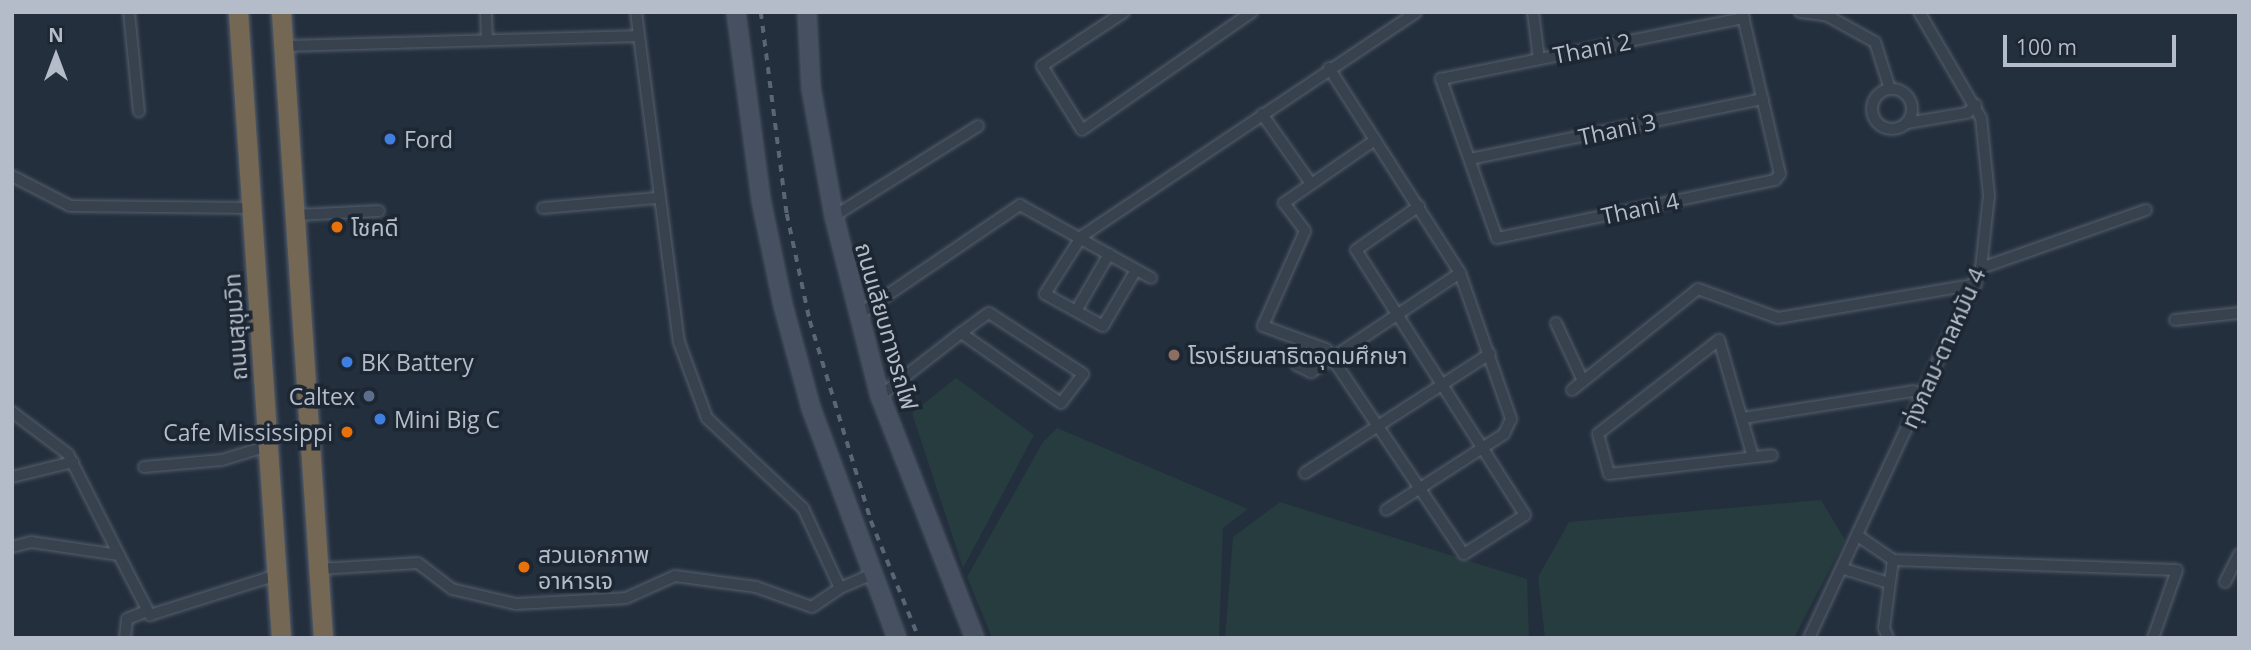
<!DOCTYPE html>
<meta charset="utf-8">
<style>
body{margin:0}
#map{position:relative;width:2251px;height:650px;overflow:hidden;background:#242f3e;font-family:"Open Sans","Noto Sans Thai",sans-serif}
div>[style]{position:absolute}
.green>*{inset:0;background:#263c3f}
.roads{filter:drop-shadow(0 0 2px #565f6c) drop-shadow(0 0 2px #565f6c)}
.street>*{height:10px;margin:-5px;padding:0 5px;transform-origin:5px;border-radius:5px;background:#38414e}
.street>.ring{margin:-5px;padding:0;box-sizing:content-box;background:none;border:10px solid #38414e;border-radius:50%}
.secondary>*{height:16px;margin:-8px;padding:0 8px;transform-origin:8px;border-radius:8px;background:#465061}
.highway>*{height:19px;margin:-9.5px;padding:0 9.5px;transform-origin:9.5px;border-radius:9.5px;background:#746855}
.rail>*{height:3.5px;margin-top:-1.75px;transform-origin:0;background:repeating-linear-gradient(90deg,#5a6575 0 7px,transparent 0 14px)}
.dots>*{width:19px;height:19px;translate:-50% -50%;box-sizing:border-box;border:4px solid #1d2633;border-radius:50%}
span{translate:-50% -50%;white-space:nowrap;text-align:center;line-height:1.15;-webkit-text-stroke:7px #1d2633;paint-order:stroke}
.street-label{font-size:23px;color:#b4bcc9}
.poi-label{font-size:23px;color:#b4bcc9}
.left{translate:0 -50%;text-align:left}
.right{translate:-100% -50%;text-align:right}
.frame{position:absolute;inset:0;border:14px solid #b4bcc9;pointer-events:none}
.north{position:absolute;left:21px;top:21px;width:70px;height:70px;-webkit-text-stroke:5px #1d2633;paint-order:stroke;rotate:0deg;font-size:19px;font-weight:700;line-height:28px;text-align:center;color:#b4bcc9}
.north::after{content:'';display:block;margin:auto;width:24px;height:32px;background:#b4bcc9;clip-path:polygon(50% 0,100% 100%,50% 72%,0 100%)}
.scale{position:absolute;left:2003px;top:35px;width:173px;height:32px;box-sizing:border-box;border:4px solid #b4bcc9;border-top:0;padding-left:9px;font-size:21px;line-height:24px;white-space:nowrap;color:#b4bcc9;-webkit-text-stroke:5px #1d2633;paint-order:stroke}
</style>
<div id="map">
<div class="green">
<div style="clip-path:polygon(956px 378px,1034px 435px,963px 568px,912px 413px)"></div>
<div style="clip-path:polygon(1057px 428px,1248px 509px,1223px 528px,1219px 638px,992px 638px,967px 577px,1043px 442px)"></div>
<div style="clip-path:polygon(1821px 500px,1845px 540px,1794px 638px,1545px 638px,1538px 577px,1569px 522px)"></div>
<div style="clip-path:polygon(1280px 502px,1527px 579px,1529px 638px,1225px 638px,1233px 537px)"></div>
</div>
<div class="roads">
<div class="street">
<div style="left:129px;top:12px;width:100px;rotate:84.3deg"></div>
<div style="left:486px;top:12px;width:28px;rotate:88deg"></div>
<div style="left:636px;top:12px;width:333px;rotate:82.6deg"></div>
<div style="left:679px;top:342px;width:81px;rotate:69.8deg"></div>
<div style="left:707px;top:418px;width:132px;rotate:43.2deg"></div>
<div style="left:803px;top:508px;width:88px;rotate:65.2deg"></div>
<div style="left:840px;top:588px;width:34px;rotate:-23deg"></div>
<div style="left:1124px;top:12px;width:98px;rotate:146.6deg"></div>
<div style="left:1042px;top:66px;width:75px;rotate:58deg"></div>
<div style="left:1082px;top:130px;width:207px;rotate:-34.8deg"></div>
<div style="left:1533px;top:12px;width:47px;rotate:82.7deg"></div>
<div style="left:1742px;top:12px;width:166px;rotate:76.8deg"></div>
<div style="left:1780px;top:174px;width:8px;rotate:130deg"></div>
<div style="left:1775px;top:180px;width:284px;rotate:168.2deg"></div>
<div style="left:1497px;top:238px;width:169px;rotate:-109.4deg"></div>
<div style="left:1441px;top:79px;width:309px;rotate:-11.4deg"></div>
<div style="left:1800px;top:12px;width:26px;rotate:7deg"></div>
<div style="left:1826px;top:15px;width:56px;rotate:28.9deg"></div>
<div style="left:1875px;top:42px;width:49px;rotate:72.3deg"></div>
<div style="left:283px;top:46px;width:353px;rotate:-1.6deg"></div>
<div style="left:1329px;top:68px;width:243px;rotate:57.4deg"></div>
<div style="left:1460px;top:273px;width:155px;rotate:70.7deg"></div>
<div style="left:1511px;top:419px;width:17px;rotate:115deg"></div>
<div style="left:1504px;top:434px;width:140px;rotate:147.2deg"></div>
<div class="ring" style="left:1872px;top:89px;width:30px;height:30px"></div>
<div style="left:1262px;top:114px;width:83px;rotate:54.8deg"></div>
<div style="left:1907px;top:123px;width:61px;rotate:-9.5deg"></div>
<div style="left:1967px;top:113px;width:12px;rotate:-42deg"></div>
<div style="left:1375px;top:140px;width:111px;rotate:145.3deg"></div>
<div style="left:1284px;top:203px;width:35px;rotate:53deg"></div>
<div style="left:1305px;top:231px;width:104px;rotate:113.9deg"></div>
<div style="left:1263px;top:326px;width:67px;rotate:20.1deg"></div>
<div style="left:1326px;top:349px;width:247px;rotate:56.1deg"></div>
<div style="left:1464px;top:554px;width:72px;rotate:-32.6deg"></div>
<div style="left:1525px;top:515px;width:314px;rotate:-122.5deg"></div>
<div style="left:1356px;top:250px;width:77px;rotate:-34.9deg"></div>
<div style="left:1470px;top:159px;width:299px;rotate:-11.6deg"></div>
<div style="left:12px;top:176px;width:65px;rotate:27.3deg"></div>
<div style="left:70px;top:206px;width:181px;rotate:0.6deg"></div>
<div style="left:543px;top:208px;width:114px;rotate:-5deg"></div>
<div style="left:295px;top:215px;width:84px;rotate:-2.7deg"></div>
<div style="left:834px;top:216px;width:170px;rotate:-32deg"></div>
<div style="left:1981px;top:268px;width:175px;rotate:-19.4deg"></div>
<div style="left:1136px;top:270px;width:65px;rotate:120.5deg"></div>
<div style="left:1103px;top:326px;width:66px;rotate:-151.1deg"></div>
<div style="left:1045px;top:294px;width:69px;rotate:-57.5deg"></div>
<div style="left:1082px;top:236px;width:402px;rotate:-33.8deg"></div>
<div style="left:1076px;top:311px;width:66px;rotate:-59.9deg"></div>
<div style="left:858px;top:315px;width:196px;rotate:-34.2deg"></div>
<div style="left:1020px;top:205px;width:150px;rotate:29.1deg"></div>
<div style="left:2175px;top:320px;width:64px;rotate:-6.2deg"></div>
<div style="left:1556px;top:323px;width:64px;rotate:65deg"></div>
<div style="left:1302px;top:342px;width:24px;rotate:102deg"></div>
<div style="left:1297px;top:365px;width:16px;rotate:27deg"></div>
<div style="left:1311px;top:372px;width:179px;rotate:-33.6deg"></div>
<div style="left:1572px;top:390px;width:161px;rotate:-38.7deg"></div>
<div style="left:1698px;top:289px;width:85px;rotate:19.9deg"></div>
<div style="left:1778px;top:318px;width:201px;rotate:-9.7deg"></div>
<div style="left:880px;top:396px;width:103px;rotate:-37.9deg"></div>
<div style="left:961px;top:333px;width:34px;rotate:-36deg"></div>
<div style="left:989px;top:313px;width:112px;rotate:33deg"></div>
<div style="left:1083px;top:374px;width:36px;rotate:127deg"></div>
<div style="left:1061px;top:403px;width:122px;rotate:-145deg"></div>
<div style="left:12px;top:412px;width:70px;rotate:36.9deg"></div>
<div style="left:68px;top:454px;width:113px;rotate:63.2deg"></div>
<div style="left:1743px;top:418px;width:172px;rotate:-9deg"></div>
<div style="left:1913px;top:391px;width:12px;rotate:20deg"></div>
<div style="left:1753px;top:457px;width:122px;rotate:-106.2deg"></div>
<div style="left:1719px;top:340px;width:153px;rotate:142.2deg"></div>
<div style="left:1598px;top:434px;width:41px;rotate:74.6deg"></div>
<div style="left:1609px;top:474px;width:164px;rotate:-6.6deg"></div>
<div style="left:144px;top:467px;width:78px;rotate:-5.1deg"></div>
<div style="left:222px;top:460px;width:48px;rotate:-16.9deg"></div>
<div style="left:1305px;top:473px;width:220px;rotate:-32.8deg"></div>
<div style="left:12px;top:477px;width:63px;rotate:-13.8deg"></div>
<div style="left:1858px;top:536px;width:42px;rotate:34.4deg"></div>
<div style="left:1893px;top:560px;width:284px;rotate:2deg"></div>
<div style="left:2177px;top:570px;width:72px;rotate:109.4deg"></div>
<div style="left:12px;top:547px;width:20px;rotate:-15deg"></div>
<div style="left:31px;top:542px;width:89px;rotate:8.4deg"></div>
<div style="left:119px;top:555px;width:68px;rotate:62.7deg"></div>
<div style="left:150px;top:615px;width:133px;rotate:-17.5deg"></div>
<div style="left:319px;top:569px;width:99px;rotate:-3.5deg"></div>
<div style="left:418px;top:563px;width:43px;rotate:37.4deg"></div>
<div style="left:452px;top:589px;width:66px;rotate:13.2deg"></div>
<div style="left:516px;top:604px;width:110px;rotate:-3.1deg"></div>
<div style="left:626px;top:598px;width:54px;rotate:-24.2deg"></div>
<div style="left:675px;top:576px;width:82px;rotate:7.7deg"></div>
<div style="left:756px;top:587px;width:59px;rotate:19.7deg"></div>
<div style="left:812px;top:607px;width:34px;rotate:-34deg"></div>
<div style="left:1844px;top:569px;width:47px;rotate:17.3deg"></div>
<div style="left:2225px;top:582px;width:31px;rotate:-63deg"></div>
<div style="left:125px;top:638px;width:19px;rotate:-84deg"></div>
<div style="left:127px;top:619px;width:18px;rotate:-22deg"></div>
<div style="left:1809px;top:638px;width:408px;rotate:-65.1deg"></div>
<div style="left:1981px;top:268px;width:73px;rotate:-83.7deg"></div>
<div style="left:1989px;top:195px;width:77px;rotate:-95.9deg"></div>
<div style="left:1981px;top:118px;width:123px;rotate:-120.3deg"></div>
<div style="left:1888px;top:638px;width:11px;rotate:-112deg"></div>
<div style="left:1884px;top:628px;width:69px;rotate:-82.5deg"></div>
</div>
<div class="secondary">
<div style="left:736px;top:12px;width:190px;rotate:82.4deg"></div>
<div style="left:761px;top:200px;width:107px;rotate:78.2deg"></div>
<div style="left:783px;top:305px;width:107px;rotate:74.8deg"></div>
<div style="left:811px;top:408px;width:246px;rotate:69.5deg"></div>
<div style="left:807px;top:12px;width:76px;rotate:87deg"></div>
<div style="left:811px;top:88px;width:130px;rotate:79.8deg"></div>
<div style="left:834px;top:216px;width:186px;rotate:75.7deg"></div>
<div style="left:880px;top:396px;width:260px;rotate:68.6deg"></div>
</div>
<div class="highway">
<div style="left:238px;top:12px;width:627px;rotate:86.07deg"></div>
<div style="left:281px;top:12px;width:627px;rotate:86.16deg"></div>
</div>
</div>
<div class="rail">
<div style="left:761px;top:12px;width:204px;rotate:82.7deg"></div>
<div style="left:787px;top:214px;width:109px;rotate:77.9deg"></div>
<div style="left:810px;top:321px;width:209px;rotate:73deg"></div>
<div style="left:871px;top:521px;width:126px;rotate:67.7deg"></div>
</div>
<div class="dots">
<div style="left:390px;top:139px;background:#3f7fe0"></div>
<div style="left:337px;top:227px;background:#e8710a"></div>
<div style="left:1174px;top:355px;background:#8d6e63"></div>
<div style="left:347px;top:362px;background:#3f7fe0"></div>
<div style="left:369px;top:396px;background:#5c6f8a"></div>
<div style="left:380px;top:419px;background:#3f7fe0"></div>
<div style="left:347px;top:432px;background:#e8710a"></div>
<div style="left:524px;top:567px;background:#e8710a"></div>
</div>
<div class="street-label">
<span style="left:1592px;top:48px;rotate:-11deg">Thani 2</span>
<span style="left:1617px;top:129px;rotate:-12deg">Thani 3</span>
<span style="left:1640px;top:208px;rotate:-12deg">Thani 4</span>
<span style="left:887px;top:326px;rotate:74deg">ถนนเลียบทางรถไฟ</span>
<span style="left:235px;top:327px;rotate:-94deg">ถนนสุขุมวิท</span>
<span style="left:1943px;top:348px;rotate:-66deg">ทุ่งกลม-ตาลหมัน 4</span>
</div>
<div class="poi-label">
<span class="left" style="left:404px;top:139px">Ford</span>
<span class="left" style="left:351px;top:227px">โชคดี</span>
<span class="left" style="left:1188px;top:355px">โรงเรียนสาธิตอุดมศึกษา</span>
<span class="left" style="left:361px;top:362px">BK Battery</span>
<span class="right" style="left:355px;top:396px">Caltex</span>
<span class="left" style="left:394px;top:419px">Mini Big C</span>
<span class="right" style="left:333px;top:432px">Cafe Mississippi</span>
<span class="left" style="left:538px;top:567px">สวนเอกภาพ<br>อาหารเจ</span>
</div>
<div class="frame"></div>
<div class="north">N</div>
<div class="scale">100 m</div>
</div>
